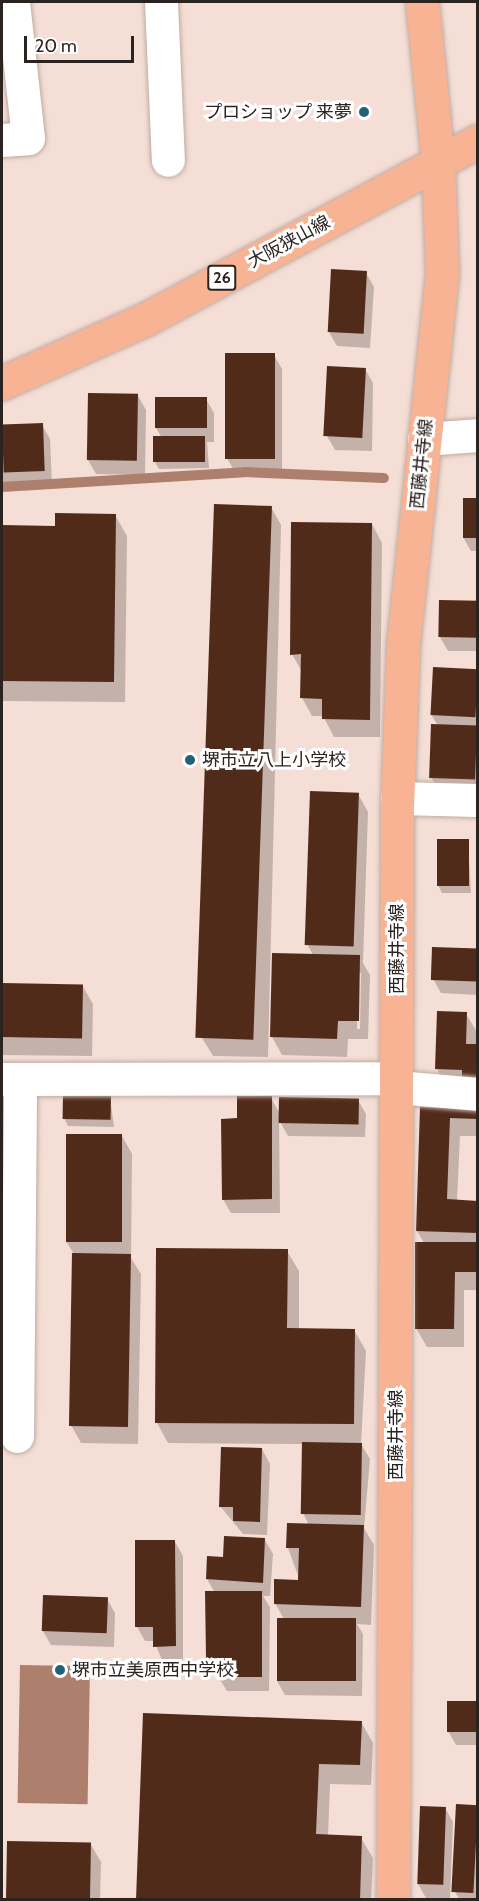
<!DOCTYPE html>
<meta charset="utf-8">
<style>
body{margin:0}
#map{position:relative;width:479px;height:1901px;overflow:hidden;background:#f4ded5;font-family:Cabin,"Noto Sans JP",sans-serif}
div>[style]{position:absolute}
.water>*{inset:0;background:#ad7f6c;transform-origin:0 0}
.shadow>*{inset:0;background:#0003}
.stream>*{height:10px;margin:-5px;padding:0 5px;transform-origin:5px;border-radius:5px;background:#ad7f6c}
.building>*{inset:0;background:#512b1a;transform-origin:0 0}
.roads{filter:drop-shadow(0 0 2px #c0aba2) drop-shadow(0 0 2px #c0aba2)}
.minor>*{height:33px;margin:-16.5px;padding:0 16.5px;transform-origin:16.5px;border-radius:16.5px;background:#fff}
.major>*{height:33px;margin:-16.5px;padding:0 16.5px;transform-origin:16.5px;border-radius:16.5px;background:#f8b395}
.dots>*{width:16px;height:16px;translate:-50% -50%;box-sizing:border-box;border:3px solid #fff;border-radius:50%}
span{translate:-50% -50%;white-space:nowrap;text-align:center;line-height:1.15;-webkit-text-stroke:6px #fff;paint-order:stroke}
.shield-label span{padding:2px 4px;background:#fff;border:2px solid;border-radius:4px;-webkit-text-stroke-width:0}
.shield-label{font-size:16px;color:#2b2320;font-weight:700}
.poi-label{font-size:18px;color:#2b2320}
.right{translate:-100% -50%;text-align:right}
.left{translate:0 -50%;text-align:left}
.street-label{font-size:18px;color:#2b2320}
.frame{position:absolute;inset:0;border:3px solid #2b2320;pointer-events:none}
.scale{position:absolute;left:24px;top:36px;width:110px;height:27px;box-sizing:border-box;border:3px solid #2b2320;border-top:0;padding-left:8px;font-size:18px;line-height:21px;white-space:nowrap;color:#2b2320;-webkit-text-stroke:4px #fff;paint-order:stroke}
</style>
<div id="map">
<div class="water">
<div style="left:20px;top:1665px;width:70px;height:138px;rotate:1deg"></div>
</div>
<div class="shadow">
<div style="clip-path:polygon(366px 273px,374px 287px,370px 348px,337px 346px,329px 332px)"></div>
<div style="clip-path:polygon(274px 355px,282px 369px,282px 472px,235px 472px,227px 458px)"></div>
<div style="clip-path:polygon(365px 369px,373px 383px,372px 451px,335px 450px,327px 436px)"></div>
<div style="clip-path:polygon(138px 396px,146px 410px,145px 475px,96px 474px,88px 460px)"></div>
<div style="clip-path:polygon(206px 399px,214px 413px,214px 442px,207px 442px,209px 468px,159px 469px,155px 462px,162px 438px,156px 428px)"></div>
<div style="clip-path:polygon(42px 425px,50px 439px,52px 485px,2px 487px,2px 427px)"></div>
<div style="clip-path:polygon(478px 499px,478px 551px,471px 551px,463px 537px)"></div>
<div style="clip-path:polygon(271px 507px,281px 525px,268px 1057px,213px 1056px,202px 1038px)"></div>
<div style="clip-path:polygon(115px 515px,127px 536px,125px 702px,2px 701px,2px 527px,56px 527px)"></div>
<div style="clip-path:polygon(372px 524px,382px 543px,380px 737px,334px 737px,323px 716px,312px 716px,302px 698px,302px 672px,292px 654px)"></div>
<div style="clip-path:polygon(441px 602px,478px 602px,478px 651px,448px 651px,440px 637px)"></div>
<div style="clip-path:polygon(478px 671px,478px 793px,439px 791px,431px 777px,438px 726px,431px 714px)"></div>
<div style="clip-path:polygon(evenodd,358px 794px,368px 812px,363px 963px,370px 975px,368px 1039px,348px 1039px,347px 1057px,282px 1055px,272px 1037px,313px 955px,307px 944px,358px 794px,358px 973px,361px 973px,360px 1029px,357px 1029px,358px 973px)"></div>
<div style="clip-path:polygon(468px 841px,471px 893px,442px 893px,438px 885px)"></div>
<div style="clip-path:polygon(478px 951px,478px 995px,441px 993px,433px 979px)"></div>
<div style="clip-path:polygon(2px 985px,82px 985px,93px 1004px,92px 1056px,2px 1055px)"></div>
<div style="clip-path:polygon(466px 1014px,477px 1032px,478px 1098px,447px 1087px,437px 1069px)"></div>
<div style="clip-path:polygon(110px 1097px,114px 1127px,68px 1126px,64px 1118px)"></div>
<div style="clip-path:polygon(271px 1098px,280px 1114px,358px 1100px,366px 1114px,365px 1137px,288px 1136px,279px 1120px,280px 1213px,231px 1213px,223px 1199px)"></div>
<div style="clip-path:polygon(421px 1109px,478px 1111px,478px 1136px,460px 1136px,457px 1201px,478px 1202px,478px 1290px,464px 1290px,464px 1347px,427px 1347px,416px 1328px,424px 1243px,417px 1231px)"></div>
<div style="clip-path:polygon(122px 1136px,132px 1154px,131px 1258px,141px 1274px,138px 1444px,81px 1443px,71px 1425px,74px 1254px,66px 1241px)"></div>
<div style="clip-path:polygon(287px 1251px,299px 1271px,299px 1330px,354px 1330px,366px 1351px,361px 1444px,370px 1459px,364px 1528px,374px 1545px,371px 1625px,357px 1624px,363px 1634px,362px 1696px,285px 1695px,277px 1681px,284px 1619px,275px 1603px,300px 1581px,288px 1548px,309px 1525px,303px 1513px,304px 1444px,168px 1443px,157px 1423px)"></div>
<div style="clip-path:polygon(262px 1449px,270px 1464px,267px 1535px,243px 1534px,220px 1506px)"></div>
<div style="clip-path:polygon(265px 1540px,273px 1554px,270px 1596px,263px 1596px,270px 1607px,269px 1691px,227px 1691px,207px 1658px,215px 1593px,207px 1579px,225px 1559px)"></div>
<div style="clip-path:polygon(175px 1542px,183px 1556px,183px 1660px,162px 1660px,154px 1641px,145px 1641px,137px 1627px)"></div>
<div style="clip-path:polygon(107px 1599px,115px 1613px,114px 1647px,51px 1645px,43px 1631px)"></div>
<div style="clip-path:polygon(478px 1702px,478px 1745px,456px 1745px,448px 1731px)"></div>
<div style="clip-path:polygon(361px 1722px,373px 1743px,371px 1785px,330px 1784px,328px 1836px,361px 1838px,373px 1858px,371px 1900px,138px 1900px)"></div>
<div style="clip-path:polygon(478px 1806px,478px 1900px,460px 1900px,455px 1892px)"></div>
<div style="clip-path:polygon(445px 1808px,453px 1822px,450px 1899px,426px 1898px,418px 1884px)"></div>
<div style="clip-path:polygon(90px 1843px,101px 1862px,100px 1900px,7px 1900px)"></div>
</div>
<div class="stream">
<div style="left:2px;top:487px;width:243px;rotate:-3.5deg"></div>
<div style="left:245px;top:472px;width:139px;rotate:2.5deg"></div>
</div>
<div class="building">
<div style="left:331px;top:269px;width:36px;height:63px;rotate:3deg"></div>
<div style="left:275px;top:353px;width:106px;height:50px;rotate:90deg"></div>
<div style="left:327px;top:366px;width:39px;height:70px;rotate:3deg"></div>
<div style="left:88px;top:393px;width:50px;height:67px;rotate:1deg"></div>
<div style="left:155px;top:397px;width:52px;height:31px"></div>
<div style="left:43px;top:423px;width:48px;height:41px;rotate:88deg"></div>
<div style="left:153px;top:436px;width:52px;height:26px"></div>
<div style="left:463px;top:498px;width:15px;height:40px"></div>
<div style="left:214px;top:504px;width:58px;height:534px;rotate:2deg"></div>
<div style="clip-path:polygon(55px 513px,116px 514px,114px 682px,2px 681px,2px 525px,55px 526px)"></div>
<div style="clip-path:polygon(291px 522px,372px 523px,370px 720px,322px 719px,322px 699px,300px 698px,301px 654px,290px 655px)"></div>
<div style="left:439px;top:600px;width:39px;height:37px;rotate:1deg"></div>
<div style="left:433px;top:667px;width:45px;height:48px;rotate:3deg"></div>
<div style="left:431px;top:724px;width:46px;height:54px;rotate:2deg"></div>
<div style="left:310px;top:791px;width:49px;height:154px;rotate:2deg"></div>
<div style="left:437px;top:839px;width:32px;height:47px"></div>
<div style="left:432px;top:947px;width:46px;height:33px;rotate:2deg"></div>
<div style="clip-path:polygon(272px 953px,360px 955px,359px 1021px,338px 1021px,337px 1039px,270px 1037px)"></div>
<div style="left:2px;top:983px;width:81px;height:54px;rotate:1deg"></div>
<div style="clip-path:polygon(437px 1011px,467px 1012px,466px 1044px,478px 1044px,478px 1080px,462px 1080px,462px 1070px,435px 1069px)"></div>
<div style="left:63px;top:1094px;width:48px;height:25px;rotate:1deg"></div>
<div style="clip-path:polygon(237px 1096px,272px 1096px,272px 1199px,222px 1200px,221px 1119px,237px 1118px)"></div>
<div style="left:279px;top:1097px;width:80px;height:26px;rotate:1deg"></div>
<div style="clip-path:polygon(420px 1107px,478px 1109px,478px 1119px,450px 1118px,447px 1199px,478px 1201px,478px 1233px,416px 1231px)"></div>
<div style="left:66px;top:1134px;width:56px;height:108px"></div>
<div style="clip-path:polygon(415px 1242px,478px 1242px,478px 1272px,455px 1272px,454px 1329px,415px 1329px)"></div>
<div style="clip-path:polygon(156px 1248px,288px 1249px,287px 1328px,355px 1329px,354px 1424px,155px 1423px)"></div>
<div style="left:72px;top:1253px;width:59px;height:173px;rotate:1deg"></div>
<div style="left:302px;top:1442px;width:60px;height:72px;rotate:1deg"></div>
<div style="clip-path:polygon(221px 1447px,262px 1448px,260px 1522px,233px 1521px,233px 1507px,219px 1507px)"></div>
<div style="clip-path:polygon(287px 1523px,364px 1525px,361px 1607px,274px 1604px,274px 1579px,298px 1580px,299px 1548px,286px 1548px)"></div>
<div style="clip-path:polygon(224px 1536px,265px 1538px,263px 1583px,206px 1579px,207px 1556px,223px 1557px)"></div>
<div style="clip-path:polygon(135px 1540px,175px 1540px,176px 1646px,153px 1647px,153px 1627px,135px 1627px)"></div>
<div style="clip-path:polygon(205px 1591px,262px 1591px,262px 1677px,218px 1677px,218px 1658px,206px 1658px)"></div>
<div style="left:43px;top:1595px;width:65px;height:36px;rotate:2deg"></div>
<div style="left:277px;top:1618px;width:79px;height:63px"></div>
<div style="left:447px;top:1701px;width:31px;height:31px"></div>
<div style="clip-path:polygon(143px 1713px,362px 1721px,360px 1765px,319px 1764px,316px 1834px,362px 1836px,360px 1900px,136px 1900px)"></div>
<div style="left:456px;top:1804px;width:22px;height:88px;rotate:3deg"></div>
<div style="left:420px;top:1806px;width:26px;height:78px;rotate:2deg"></div>
<div style="left:7px;top:1841px;width:84px;height:59px;rotate:1deg"></div>
</div>
<div class="roads">
<div class="minor">
<div style="left:161px;top:2px;width:158px;rotate:87.5deg"></div>
<div style="left:2px;top:140px;width:26px;rotate:-4deg"></div>
<div style="left:28px;top:138px;width:137px;rotate:-96.3deg"></div>
<div style="left:424px;top:439px;width:54px;rotate:-4.2deg"></div>
<div style="left:397px;top:798px;width:81px;rotate:1.4deg"></div>
<div style="left:2px;top:1079px;width:394px;rotate:-0.1deg"></div>
<div style="left:397px;top:1087px;width:81px;rotate:4.9deg"></div>
<div style="left:17px;top:1436px;width:357px;rotate:-89.5deg"></div>
</div>
<div class="major">
<div style="left:2px;top:383px;width:158px;rotate:-24deg"></div>
<div style="left:146px;top:319px;width:377px;rotate:-28.2deg"></div>
<div style="left:393px;top:1900px;width:1092px;rotate:-89.79deg"></div>
<div style="left:397px;top:808px;width:163px;rotate:-87.9deg"></div>
<div style="left:403px;top:645px;width:375px;rotate:-84deg"></div>
<div style="left:442px;top:272px;width:110px;rotate:-92.1deg"></div>
<div style="left:438px;top:162px;width:161px;rotate:-95.7deg"></div>
</div>
</div>
<div class="dots">
<div style="left:364px;top:112px;background:#226277"></div>
<div style="left:190px;top:760px;background:#226277"></div>
<div style="left:60px;top:1670px;background:#226277"></div>
</div>
<div class="shield-label">
<span style="left:222px;top:278px">26</span>
</div>
<div class="poi-label">
<span class="right" style="left:352px;top:112px">プロショップ 来夢</span>
<span class="left" style="left:202px;top:760px">堺市立八上小学校</span>
<span class="left" style="left:72px;top:1670px">堺市立美原西中学校</span>
</div>
<div class="street-label">
<span style="left:289px;top:242px;rotate:-28deg">大阪狭山線</span>
<span style="left:422px;top:464px;rotate:-84deg">西藤井寺線</span>
<span style="left:397px;top:949px;rotate:-90deg">西藤井寺線</span>
<span style="left:396px;top:1435px;rotate:-90deg">西藤井寺線</span>
</div>
<div class="frame"></div>
<div class="scale">20 m</div>
</div>
